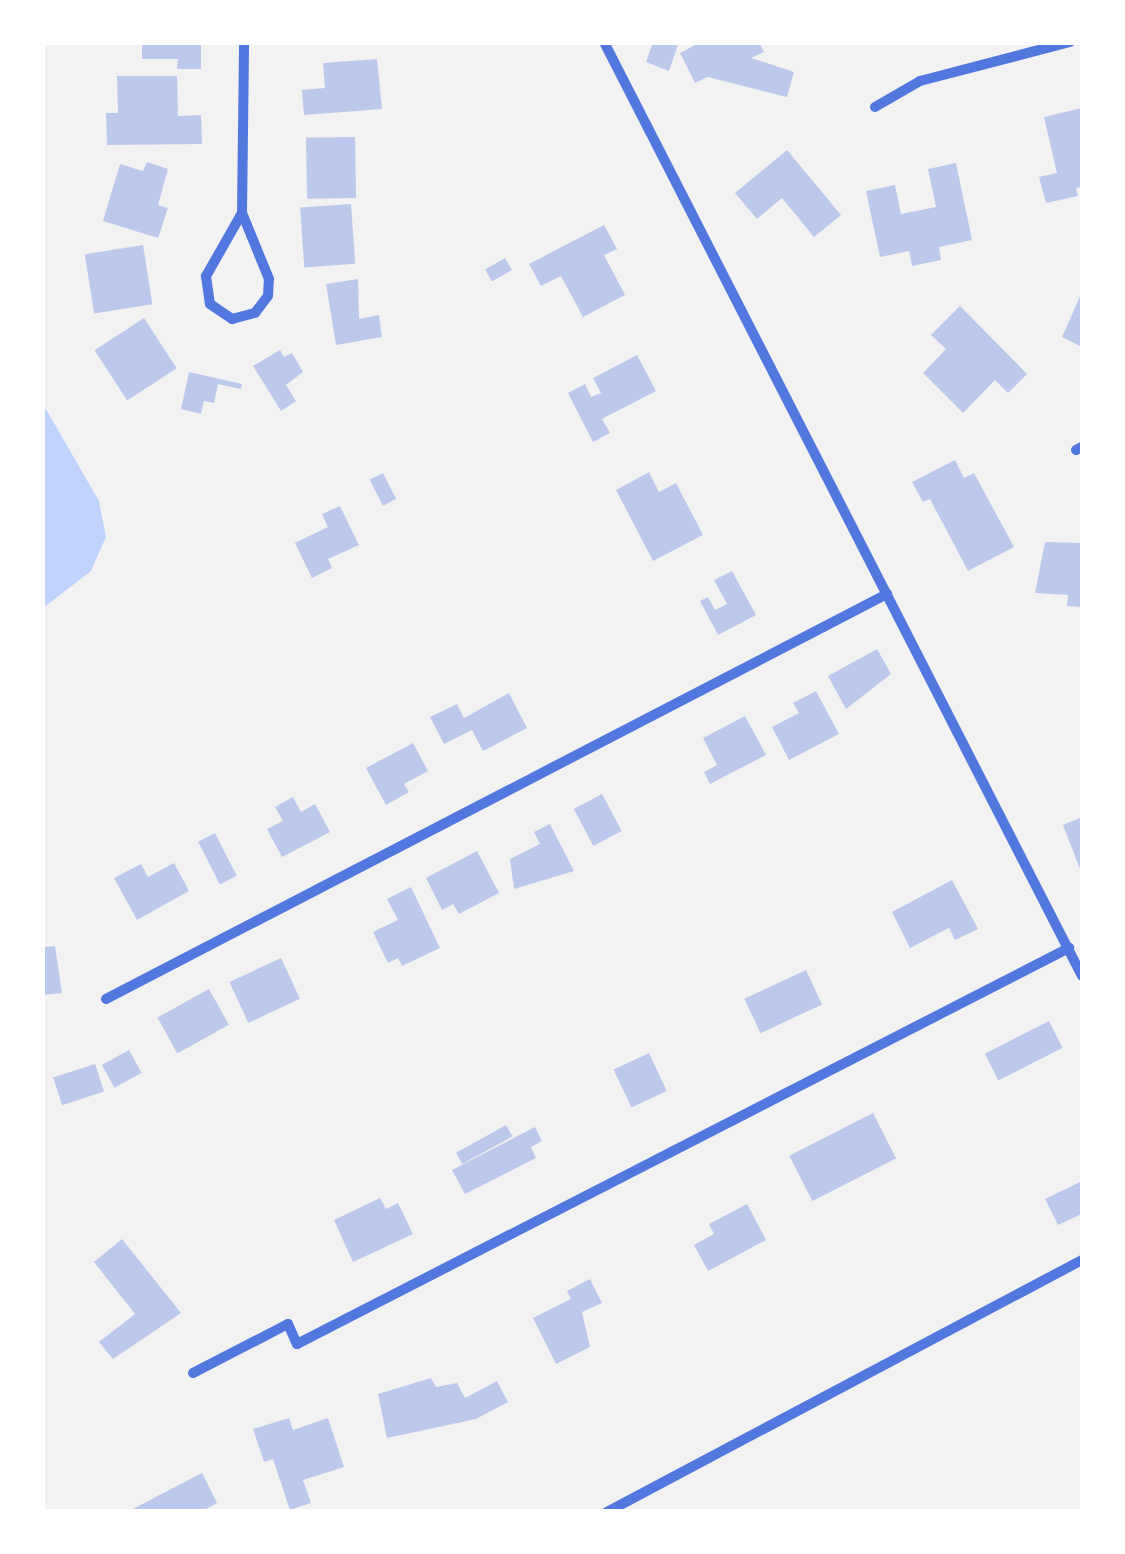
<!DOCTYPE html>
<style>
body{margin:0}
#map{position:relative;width:1125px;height:1554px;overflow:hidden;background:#f2f2f2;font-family:Signika,sans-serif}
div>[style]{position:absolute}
.water>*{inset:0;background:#bfd3fe}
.building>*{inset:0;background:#bdc9ec;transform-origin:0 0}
.minor>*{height:10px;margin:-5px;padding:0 5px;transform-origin:5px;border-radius:5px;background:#5277de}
span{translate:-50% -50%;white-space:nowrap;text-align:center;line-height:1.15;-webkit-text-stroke:8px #fff;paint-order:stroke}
.frame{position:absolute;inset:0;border:45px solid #fff;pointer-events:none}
</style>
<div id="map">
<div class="water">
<div style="clip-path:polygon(43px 404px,99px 501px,106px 537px,91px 571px,43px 608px)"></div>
</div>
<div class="building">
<div style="clip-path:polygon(142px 42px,201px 42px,201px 69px,177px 69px,178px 59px,142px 59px)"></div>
<div style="clip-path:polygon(653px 42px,679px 42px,669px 71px,646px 62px)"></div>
<div style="clip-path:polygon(701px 42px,759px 42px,764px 52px,751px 58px,794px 72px,787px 97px,708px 77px,695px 83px,680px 53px)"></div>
<div style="clip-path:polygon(377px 59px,382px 109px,304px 115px,302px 90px,325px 88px,323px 63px)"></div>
<div style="clip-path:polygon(117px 76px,177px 76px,178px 116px,201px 115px,202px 144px,107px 145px,106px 113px,118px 113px)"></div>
<div style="clip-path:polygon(1082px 108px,1082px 187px,1076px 188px,1078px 196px,1046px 203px,1039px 177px,1057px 173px,1044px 117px)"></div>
<div style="left:355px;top:137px;width:61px;height:49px;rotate:89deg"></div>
<div style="clip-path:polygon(787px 150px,841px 215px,814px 237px,782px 198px,757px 219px,735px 193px)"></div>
<div style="clip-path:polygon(147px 162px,168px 169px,158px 205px,168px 208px,158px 238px,103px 221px,120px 164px,143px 171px)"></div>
<div style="clip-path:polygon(956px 163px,972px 240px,939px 247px,941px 260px,912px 266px,909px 251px,880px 257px,866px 191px,895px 185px,901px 214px,936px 207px,928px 169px)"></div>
<div style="left:351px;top:204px;width:60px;height:51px;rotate:86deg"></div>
<div style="clip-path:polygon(604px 225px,617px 249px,604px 255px,625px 295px,583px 317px,561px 276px,541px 286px,529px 264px)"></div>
<div style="left:143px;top:245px;width:60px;height:59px;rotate:81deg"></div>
<div style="left:505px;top:258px;width:14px;height:23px;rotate:60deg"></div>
<div style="clip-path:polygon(358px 279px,359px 319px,379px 315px,382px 337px,336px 345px,326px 284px)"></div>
<div style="clip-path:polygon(1082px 292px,1082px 347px,1062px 337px)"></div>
<div style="clip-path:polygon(960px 306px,1027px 374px,1008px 393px,995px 380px,963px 413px,923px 373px,946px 349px,931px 335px)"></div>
<div style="left:144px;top:318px;width:60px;height:59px;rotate:57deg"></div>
<div style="clip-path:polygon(280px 350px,284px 357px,292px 353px,303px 372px,286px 385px,296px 401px,281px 411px,253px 366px)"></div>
<div style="clip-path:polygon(637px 355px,656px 391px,602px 419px,610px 433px,593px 442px,568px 393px,585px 384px,591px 397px,601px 393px,593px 378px)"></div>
<div style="clip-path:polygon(189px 372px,242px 384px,241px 389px,218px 384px,214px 403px,204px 401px,201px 414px,181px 409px)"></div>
<div style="clip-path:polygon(955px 460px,964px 478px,974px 473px,1014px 547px,968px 571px,930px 499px,923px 502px,912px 482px)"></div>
<div style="clip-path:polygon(649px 472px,659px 492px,676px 483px,703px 535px,653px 561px,616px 490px)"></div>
<div style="left:383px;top:473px;width:29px;height:15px;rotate:63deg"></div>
<div style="clip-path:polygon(340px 506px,359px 545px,328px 559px,332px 568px,312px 578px,295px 543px,328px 527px,322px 514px)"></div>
<div style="clip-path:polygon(1045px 542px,1082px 543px,1082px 607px,1067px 606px,1068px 595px,1035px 593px)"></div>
<div style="clip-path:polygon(732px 571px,756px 615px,718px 635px,700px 601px,708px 597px,715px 610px,727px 604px,714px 580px)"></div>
<div style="clip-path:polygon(877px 649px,891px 674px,846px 709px,828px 676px)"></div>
<div style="clip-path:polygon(816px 691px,839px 734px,789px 760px,772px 727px,799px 713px,793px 703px)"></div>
<div style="clip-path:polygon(509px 693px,527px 728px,483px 751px,472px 730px,444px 744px,430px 717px,457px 704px,464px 718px)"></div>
<div style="clip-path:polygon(745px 716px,766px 755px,710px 784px,704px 772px,717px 765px,703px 738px)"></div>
<div style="clip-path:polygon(413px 743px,428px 771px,404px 784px,409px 792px,386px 805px,366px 768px)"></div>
<div style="left:602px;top:794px;width:42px;height:32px;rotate:62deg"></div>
<div style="clip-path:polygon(293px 797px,301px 812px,315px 804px,330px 832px,282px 857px,267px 829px,283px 821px,275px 807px)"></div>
<div style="clip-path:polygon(1082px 817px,1082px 874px,1063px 825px)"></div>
<div style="clip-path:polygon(550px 824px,574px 871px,514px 889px,510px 859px,540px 844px,534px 832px)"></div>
<div style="left:215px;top:833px;width:48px;height:19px;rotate:63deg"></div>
<div style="clip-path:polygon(477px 851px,499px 893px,459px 914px,453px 904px,442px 910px,426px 878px)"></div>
<div style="clip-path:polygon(174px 863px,189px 891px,137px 920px,114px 878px,141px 864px,148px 877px)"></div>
<div style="clip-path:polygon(952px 880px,978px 929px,955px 940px,949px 928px,910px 948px,892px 912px)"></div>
<div style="clip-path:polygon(411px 887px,440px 948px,402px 966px,398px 958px,388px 963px,373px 932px,398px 920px,387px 899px)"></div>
<div style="clip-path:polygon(55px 946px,62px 993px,42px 995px,42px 947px)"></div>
<div style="left:281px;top:958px;width:45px;height:57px;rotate:65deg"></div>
<div style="left:806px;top:970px;width:38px;height:68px;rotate:65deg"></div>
<div style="left:209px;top:989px;width:41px;height:59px;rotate:61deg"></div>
<div style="left:1049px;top:1021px;width:30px;height:72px;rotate:63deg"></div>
<div style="left:129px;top:1050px;width:26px;height:31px;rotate:61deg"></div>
<div style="left:649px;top:1053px;width:42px;height:39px;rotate:65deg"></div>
<div style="left:95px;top:1064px;width:29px;height:44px;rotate:72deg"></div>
<div style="left:873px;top:1113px;width:51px;height:94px;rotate:63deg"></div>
<div style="left:506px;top:1125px;width:13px;height:57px;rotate:61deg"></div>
<div style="clip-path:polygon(535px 1127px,542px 1141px,531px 1147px,536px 1158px,465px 1194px,452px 1170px)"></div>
<div style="clip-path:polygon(1082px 1181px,1082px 1214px,1058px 1225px,1045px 1199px)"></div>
<div style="clip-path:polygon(380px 1198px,386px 1209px,398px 1203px,413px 1234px,353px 1262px,334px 1220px)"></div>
<div style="clip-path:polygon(747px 1204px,766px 1240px,708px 1271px,694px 1245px,714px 1234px,709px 1224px)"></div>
<div style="clip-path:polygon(122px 1239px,181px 1313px,113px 1359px,99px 1342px,135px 1314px,94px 1262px)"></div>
<div style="clip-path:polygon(590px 1279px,602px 1303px,582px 1312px,590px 1347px,556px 1364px,533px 1318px,571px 1299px,567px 1291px)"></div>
<div style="clip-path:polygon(431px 1378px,436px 1387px,457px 1383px,465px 1398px,497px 1381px,508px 1402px,476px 1419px,387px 1438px,378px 1394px)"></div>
<div style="clip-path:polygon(289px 1418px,293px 1430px,328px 1418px,344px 1467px,303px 1480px,311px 1503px,290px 1510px,273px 1459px,264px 1462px,253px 1429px)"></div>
<div style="clip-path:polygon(202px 1473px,217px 1503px,201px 1512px,127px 1512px)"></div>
</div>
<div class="minor">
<div style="left:604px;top:42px;width:1049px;rotate:62.9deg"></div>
<div style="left:875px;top:107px;width:52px;rotate:-30deg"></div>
<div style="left:920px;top:81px;width:155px;rotate:-14.6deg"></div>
<div style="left:242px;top:213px;width:73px;rotate:119.7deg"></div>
<div style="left:206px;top:276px;width:28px;rotate:82deg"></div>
<div style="left:210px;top:304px;width:27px;rotate:34deg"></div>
<div style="left:232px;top:319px;width:24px;rotate:-15deg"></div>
<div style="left:255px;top:313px;width:21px;rotate:-53deg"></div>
<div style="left:268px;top:296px;width:17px;rotate:-87deg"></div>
<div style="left:269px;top:279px;width:71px;rotate:-112.2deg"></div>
<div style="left:242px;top:213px;width:171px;rotate:-89.3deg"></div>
<div style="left:1076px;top:450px;width:7px;rotate:-27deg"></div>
<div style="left:106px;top:999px;width:880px;rotate:-27.41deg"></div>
<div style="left:193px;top:1373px;width:107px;rotate:-27.3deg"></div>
<div style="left:288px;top:1324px;width:22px;rotate:66deg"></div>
<div style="left:297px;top:1344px;width:868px;rotate:-27.16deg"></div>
<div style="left:607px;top:1512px;width:538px;rotate:-27.95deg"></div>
</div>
<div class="frame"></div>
</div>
